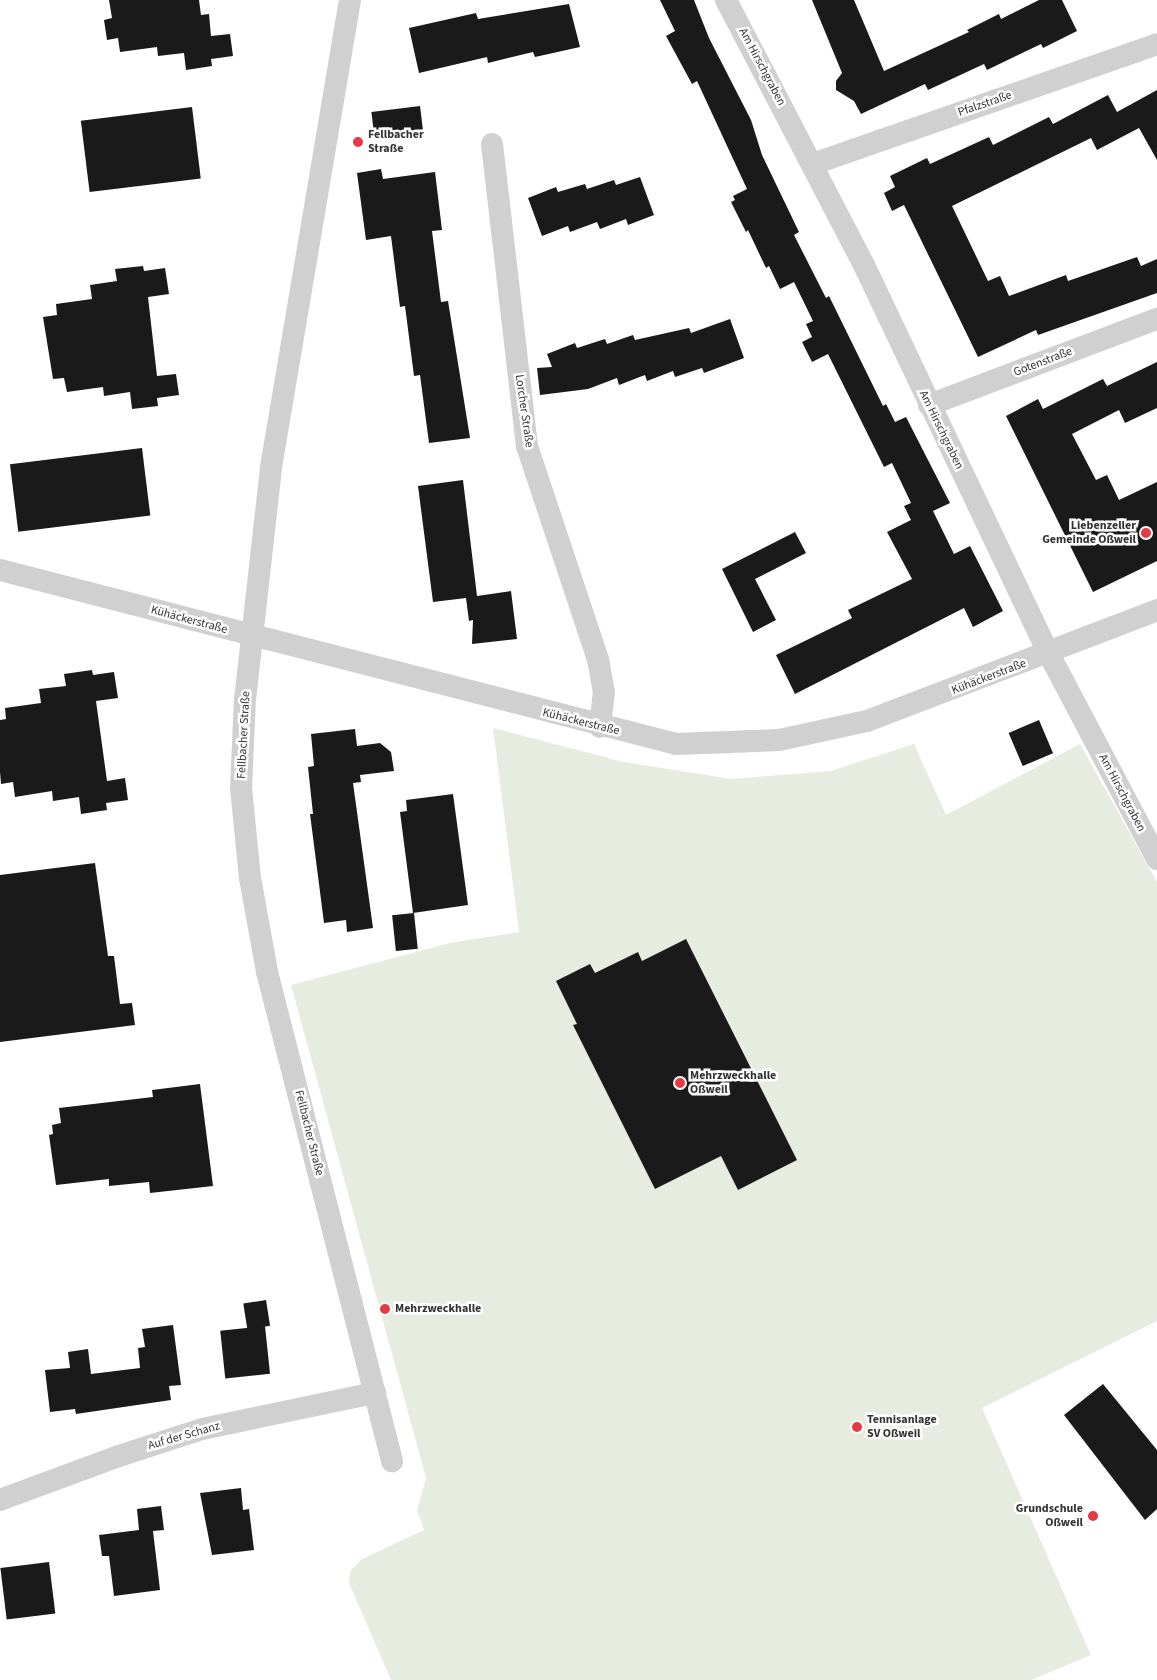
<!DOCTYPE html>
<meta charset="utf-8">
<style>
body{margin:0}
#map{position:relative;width:1157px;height:1680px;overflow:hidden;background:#fff;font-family:"Source Sans 3",sans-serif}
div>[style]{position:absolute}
.green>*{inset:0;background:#e6ecdf}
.building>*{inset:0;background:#1a1a1a;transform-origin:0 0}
.minor>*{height:22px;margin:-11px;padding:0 11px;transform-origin:11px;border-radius:11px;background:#d0d0d0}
.dots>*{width:14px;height:14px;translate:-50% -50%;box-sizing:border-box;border:2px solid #fff;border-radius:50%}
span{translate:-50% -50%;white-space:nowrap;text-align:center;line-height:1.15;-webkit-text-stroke:5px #fff;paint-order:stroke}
.street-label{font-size:12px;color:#333}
.poi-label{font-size:12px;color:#333;font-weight:700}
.left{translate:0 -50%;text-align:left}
.right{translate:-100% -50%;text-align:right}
</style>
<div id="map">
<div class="green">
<div style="clip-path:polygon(493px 728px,624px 762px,731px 779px,831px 771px,914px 744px,946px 815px,1080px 744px,1157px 882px,1157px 1321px,982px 1408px,1091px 1655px,1031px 1680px,391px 1680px,349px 1583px,350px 1571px,362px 1559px,424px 1530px,417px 1510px,426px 1478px,291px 985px,450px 943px,519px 932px)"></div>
</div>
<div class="building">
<div style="clip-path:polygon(109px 0,199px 0,201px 15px,209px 14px,211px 36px,230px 34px,233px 56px,211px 59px,212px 66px,186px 70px,184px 53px,158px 56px,157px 47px,120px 52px,118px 38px,107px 40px,104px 20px,112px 18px)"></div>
<div style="clip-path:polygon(660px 0,694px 0,709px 38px,751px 120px,762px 155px,799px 232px,794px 235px,826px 298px,829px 296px,883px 406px,886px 404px,895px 422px,906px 417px,950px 503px,933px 511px,954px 554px,970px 546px,1003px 611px,973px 627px,964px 608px,795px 694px,776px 655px,852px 618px,848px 610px,912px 579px,887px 532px,911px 520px,904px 506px,911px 503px,892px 463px,884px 467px,828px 354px,812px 362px,802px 342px,812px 337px,806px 324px,813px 321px,794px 282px,780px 289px,769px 266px,766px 268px,748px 230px,746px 232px,731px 202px,735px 200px,733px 196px,747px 189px,697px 81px,692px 84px,666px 36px,675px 31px)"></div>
<div style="clip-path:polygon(812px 0,854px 0,884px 71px,969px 32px,967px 30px,999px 14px,1001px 19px,1039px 0,1062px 0,1077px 31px,1043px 48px,1041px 44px,987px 70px,984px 64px,928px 90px,925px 84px,861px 114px,854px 101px,836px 90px,836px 81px,842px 73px)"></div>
<div style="clip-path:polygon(569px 4px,580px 47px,535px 57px,533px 52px,488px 63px,487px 57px,419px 73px,409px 28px,476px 13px,478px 19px)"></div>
<div style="clip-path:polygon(1157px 90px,1157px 160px,1139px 128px,1097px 150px,1091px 138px,952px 206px,988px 281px,1000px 276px,1009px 296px,1066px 275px,1068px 281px,1137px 257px,1141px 266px,1157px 259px,1157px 293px,1038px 335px,1036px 330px,978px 357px,904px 205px,892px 211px,884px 193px,895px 187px,890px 176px,927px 158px,930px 164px,989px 137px,993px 145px,1049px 117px,1053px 124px,1108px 95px,1117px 112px)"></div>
<div style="left:420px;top:106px;width:24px;height:49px;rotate:83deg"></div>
<div style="left:192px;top:107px;width:72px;height:112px;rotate:83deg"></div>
<div style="clip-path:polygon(381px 169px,383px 179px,435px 172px,442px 230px,432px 231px,441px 302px,448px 301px,470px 438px,429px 443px,420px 375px,414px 376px,405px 306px,400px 307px,391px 236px,366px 240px,357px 173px)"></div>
<div style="clip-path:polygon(640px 177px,654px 215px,628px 225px,626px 219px,600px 229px,597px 222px,570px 232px,568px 226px,542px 236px,528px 198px,556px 187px,558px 192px,585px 184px,587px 189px,614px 180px,616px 185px)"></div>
<div style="clip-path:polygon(143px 266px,144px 271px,165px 268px,169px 294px,148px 297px,157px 376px,176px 374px,179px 395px,157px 398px,158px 406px,132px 409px,130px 392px,104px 396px,103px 387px,67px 392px,64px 378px,53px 379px,43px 317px,57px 315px,56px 304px,92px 299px,90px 285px,117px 281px,115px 269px)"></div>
<div style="clip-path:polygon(730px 319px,744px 358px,704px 373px,702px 368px,675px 377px,673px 371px,647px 381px,645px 375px,619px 385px,617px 378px,588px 389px,540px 395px,537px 368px,552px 367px,547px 354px,575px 343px,577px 348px,605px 339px,607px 344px,633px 335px,635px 340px,689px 328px,691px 333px)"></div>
<div style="clip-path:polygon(1157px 362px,1157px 408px,1125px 423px,1119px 410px,1072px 434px,1096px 480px,1107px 475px,1119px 500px,1157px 482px,1157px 561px,1093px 592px,1006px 416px,1038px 399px,1043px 409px,1103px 379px,1107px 386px)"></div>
<div style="left:142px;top:448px;width:68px;height:133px;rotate:83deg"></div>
<div style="clip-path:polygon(463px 480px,477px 596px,511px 591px,517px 639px,472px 644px,473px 620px,469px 621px,466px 598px,433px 602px,418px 486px)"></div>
<div style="clip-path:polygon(795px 532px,806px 553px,755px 579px,776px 620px,753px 632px,722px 569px)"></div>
<div style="clip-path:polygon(92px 670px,93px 675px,114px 672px,118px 698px,96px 701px,107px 781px,125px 778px,128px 800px,106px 803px,107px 810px,81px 814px,79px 797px,53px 801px,52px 791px,15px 797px,13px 782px,1px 784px,0 772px,0 720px,6px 719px,5px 708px,41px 703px,39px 689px,66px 686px,64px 674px)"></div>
<div style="left:1039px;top:720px;width:36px;height:33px;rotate:67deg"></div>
<div style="clip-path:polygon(355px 729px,357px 746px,380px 743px,391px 752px,394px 771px,360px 775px,361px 782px,353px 783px,373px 928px,347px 932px,346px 920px,324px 923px,310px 814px,313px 814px,308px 767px,314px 766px,311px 734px)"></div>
<div style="clip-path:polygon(453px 794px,468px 905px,413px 913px,400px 812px,407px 811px,406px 800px)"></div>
<div style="clip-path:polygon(95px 863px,108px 956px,114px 956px,120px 1004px,132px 1003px,135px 1025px,0 1042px,0 875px)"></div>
<div style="left:414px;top:913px;width:36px;height:22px;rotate:84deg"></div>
<div style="clip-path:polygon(686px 939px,797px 1160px,738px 1190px,721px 1156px,655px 1189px,573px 1025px,577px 1024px,556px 981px,590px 964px,595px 973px,638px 952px,642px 961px)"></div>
<div style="clip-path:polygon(200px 1084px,213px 1186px,150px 1193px,149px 1182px,109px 1186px,109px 1179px,56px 1185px,49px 1135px,53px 1134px,52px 1125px,61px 1123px,59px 1108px,153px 1097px,152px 1090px)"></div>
<div style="left:266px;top:1300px;width:26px;height:23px;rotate:81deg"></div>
<div style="clip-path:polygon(173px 1325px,181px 1385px,169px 1386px,171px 1400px,76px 1414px,75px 1409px,50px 1412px,45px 1370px,70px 1368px,68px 1352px,88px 1349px,91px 1374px,140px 1368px,138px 1348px,145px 1347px,142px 1329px)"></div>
<div style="left:265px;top:1326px;width:48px;height:45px;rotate:84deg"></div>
<div style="clip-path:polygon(1103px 1384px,1157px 1450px,1157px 1509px,1145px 1520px,1064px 1415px)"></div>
<div style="clip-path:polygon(241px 1488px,243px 1510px,249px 1509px,254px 1550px,212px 1555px,200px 1493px)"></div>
<div style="clip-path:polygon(161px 1506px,164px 1530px,153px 1531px,160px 1590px,114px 1596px,109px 1556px,102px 1556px,99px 1535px,139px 1530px,137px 1509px)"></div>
<div style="left:49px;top:1562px;width:52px;height:49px;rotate:83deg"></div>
</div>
<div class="minor">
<div style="left:350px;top:0;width:475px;rotate:99.6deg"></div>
<div style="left:271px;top:468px;width:231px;rotate:96.4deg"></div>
<div style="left:245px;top:698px;width:90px;rotate:92.5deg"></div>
<div style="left:241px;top:788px;width:90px;rotate:84.3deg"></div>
<div style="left:250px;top:878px;width:96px;rotate:79.7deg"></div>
<div style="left:267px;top:972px;width:505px;rotate:75.66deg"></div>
<div style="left:726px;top:0;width:299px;rotate:62.5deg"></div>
<div style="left:864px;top:265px;width:431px;rotate:64.6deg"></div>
<div style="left:1049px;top:654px;width:232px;rotate:62.2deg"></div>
<div style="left:492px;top:144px;width:304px;rotate:83.4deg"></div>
<div style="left:527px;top:446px;width:225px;rotate:71.6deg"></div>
<div style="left:598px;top:659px;width:34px;rotate:80deg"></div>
<div style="left:604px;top:692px;width:35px;rotate:97deg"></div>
<div style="left:813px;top:164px;width:364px;rotate:-19.2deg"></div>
<div style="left:929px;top:405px;width:244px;rotate:-20.7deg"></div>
<div style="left:0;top:570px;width:698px;rotate:14.43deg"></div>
<div style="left:676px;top:744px;width:103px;rotate:-2.2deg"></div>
<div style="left:779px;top:740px;width:90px;rotate:-12.2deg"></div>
<div style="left:867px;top:721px;width:311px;rotate:-20.9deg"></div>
<div style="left:0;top:1500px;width:127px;rotate:-20.3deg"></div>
<div style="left:119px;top:1456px;width:87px;rotate:-18deg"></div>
<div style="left:202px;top:1429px;width:177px;rotate:-11.8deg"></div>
</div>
<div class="dots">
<div style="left:358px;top:142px;background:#e63946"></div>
<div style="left:1146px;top:533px;background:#e63946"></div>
<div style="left:680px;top:1083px;background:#e63946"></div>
<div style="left:385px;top:1309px;background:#e63946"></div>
<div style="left:857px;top:1427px;background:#e63946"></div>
<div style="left:1093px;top:1516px;background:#e63946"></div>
</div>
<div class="street-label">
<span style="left:762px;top:67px;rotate:62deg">Am Hirschgraben</span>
<span style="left:985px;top:104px;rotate:-19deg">Pfalzstraße</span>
<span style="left:1043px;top:362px;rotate:-21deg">Gotenstraße</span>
<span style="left:524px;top:411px;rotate:82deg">Lorcher Straße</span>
<span style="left:941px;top:430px;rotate:64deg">Am Hirschgraben</span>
<span style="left:189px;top:620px;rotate:15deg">Kühäckerstraße</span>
<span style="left:989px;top:677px;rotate:-21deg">Kühäckerstraße</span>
<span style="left:581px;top:722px;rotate:14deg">Kühäckerstraße</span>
<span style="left:244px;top:735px;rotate:-87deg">Fellbacher Straße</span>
<span style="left:1122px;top:793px;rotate:62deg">Am Hirschgraben</span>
<span style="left:309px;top:1133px;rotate:76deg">Fellbacher Straße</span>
<span style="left:184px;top:1436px;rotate:-16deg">Auf der Schanz</span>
</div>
<div class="poi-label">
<span class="left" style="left:368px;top:142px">Fellbacher<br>Straße</span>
<span class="right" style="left:1136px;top:533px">Liebenzeller<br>Gemeinde Oßweil</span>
<span class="left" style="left:690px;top:1083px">Mehrzweckhalle<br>Oßweil</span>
<span class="left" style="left:395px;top:1309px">Mehrzweckhalle</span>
<span class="left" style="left:867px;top:1427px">Tennisanlage<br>SV Oßweil</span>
<span class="right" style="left:1083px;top:1516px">Grundschule<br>Oßweil</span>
</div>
</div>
